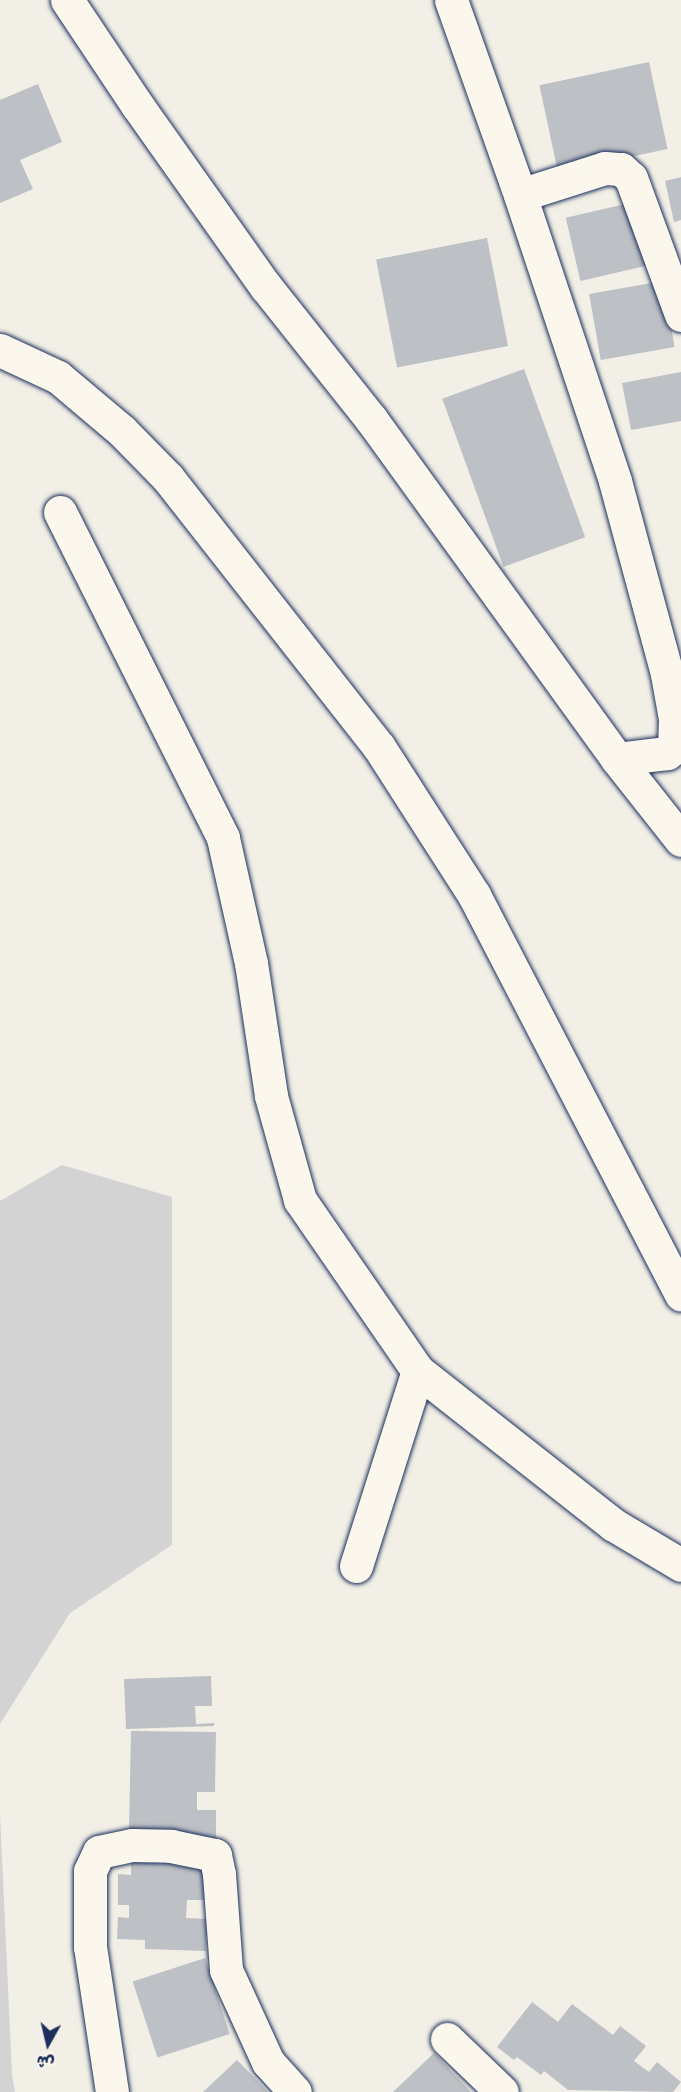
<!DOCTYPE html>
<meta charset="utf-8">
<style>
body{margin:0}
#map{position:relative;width:681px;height:2092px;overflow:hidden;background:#f2efe6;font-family:"Shantell Sans","Playpen Sans Arabic",sans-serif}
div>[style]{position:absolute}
.green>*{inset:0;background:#d2d3d2}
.building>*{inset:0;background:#bdc0c4;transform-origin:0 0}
.roads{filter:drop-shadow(0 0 2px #1b2f5e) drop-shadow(0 0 2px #1b2f5e)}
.minor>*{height:33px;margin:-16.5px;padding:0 16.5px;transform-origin:16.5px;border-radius:16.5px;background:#fbf7ec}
span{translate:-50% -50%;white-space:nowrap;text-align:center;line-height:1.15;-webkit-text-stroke:6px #fbf7ec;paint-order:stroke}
.north{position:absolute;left:18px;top:2014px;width:60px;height:60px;-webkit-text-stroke:4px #fbf7ec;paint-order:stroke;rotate:188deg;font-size:16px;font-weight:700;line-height:24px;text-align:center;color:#1b2f5e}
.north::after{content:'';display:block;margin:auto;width:21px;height:27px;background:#1b2f5e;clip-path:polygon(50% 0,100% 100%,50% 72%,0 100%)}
</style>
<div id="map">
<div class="green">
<div style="clip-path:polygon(62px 1165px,172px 1197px,172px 1545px,70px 1613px,0 1724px,0 1201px)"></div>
<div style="clip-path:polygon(0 1814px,12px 2075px,15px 2092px,0 2092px)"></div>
</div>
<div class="building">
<div style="left:649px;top:62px;width:89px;height:112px;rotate:78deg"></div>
<div style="clip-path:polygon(38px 84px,62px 142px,20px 160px,33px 189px,0 203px,0 100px)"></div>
<div style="clip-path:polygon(681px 177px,681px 220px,674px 222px,665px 181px)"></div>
<div style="left:634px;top:202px;width:65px;height:70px;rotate:77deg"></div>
<div style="left:487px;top:238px;width:110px;height:113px;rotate:79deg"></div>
<div style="left:663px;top:281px;width:67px;height:75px;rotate:80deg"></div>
<div style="left:524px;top:369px;width:179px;height:87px;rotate:70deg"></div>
<div style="clip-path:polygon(681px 372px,681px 421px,631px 430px,622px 383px)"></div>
<div style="clip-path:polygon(211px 1676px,212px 1706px,195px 1706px,196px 1724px,214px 1723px,214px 1726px,126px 1729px,124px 1679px)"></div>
<div style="clip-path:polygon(131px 1731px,216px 1732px,215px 1792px,197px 1792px,197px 1810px,216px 1810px,216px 1844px,129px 1831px)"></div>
<div style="clip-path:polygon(131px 1860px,206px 1862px,205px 1900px,187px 1900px,186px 1918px,207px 1919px,206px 1951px,145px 1949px,145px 1940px,117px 1939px,118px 1917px,129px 1918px,129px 1905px,118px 1905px,118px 1874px,131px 1875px)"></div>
<div style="left:205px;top:1958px;width:80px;height:76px;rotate:72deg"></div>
<div style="clip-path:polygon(532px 2002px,558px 2022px,572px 2004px,613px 2035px,620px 2026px,646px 2046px,634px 2061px,649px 2072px,657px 2062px,681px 2082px,673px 2092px,568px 2090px,544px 2071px,541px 2075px,517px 2057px,514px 2060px,497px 2047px)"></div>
<div style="clip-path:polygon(434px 2053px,471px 2092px,393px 2092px)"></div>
<div style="clip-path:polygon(237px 2060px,268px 2092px,203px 2092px)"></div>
</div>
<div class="roads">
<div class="minor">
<div style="left:67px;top:0;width:126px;rotate:56.3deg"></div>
<div style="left:137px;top:105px;width:223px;rotate:54.7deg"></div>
<div style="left:266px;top:287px;width:169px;rotate:51.5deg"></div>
<div style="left:371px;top:419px;width:420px;rotate:54.1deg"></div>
<div style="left:617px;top:759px;width:103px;rotate:51.7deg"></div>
<div style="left:451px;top:0;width:197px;rotate:70.5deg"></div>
<div style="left:517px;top:186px;width:311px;rotate:71.6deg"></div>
<div style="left:615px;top:481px;width:200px;rotate:74.9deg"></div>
<div style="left:667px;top:674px;width:46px;rotate:79.9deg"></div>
<div style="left:675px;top:719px;width:29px;rotate:92deg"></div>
<div style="left:674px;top:748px;width:9px;rotate:144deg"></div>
<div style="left:667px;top:753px;width:50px;rotate:173.2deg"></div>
<div style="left:520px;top:195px;width:89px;rotate:-17.6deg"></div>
<div style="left:605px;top:168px;width:16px;rotate:4deg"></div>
<div style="left:621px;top:169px;width:13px;rotate:42deg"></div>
<div style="left:631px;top:178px;width:146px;rotate:69.9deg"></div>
<div style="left:0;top:350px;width:64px;rotate:25deg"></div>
<div style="left:58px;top:377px;width:84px;rotate:40.2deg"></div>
<div style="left:122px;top:431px;width:66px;rotate:45.6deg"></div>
<div style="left:168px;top:478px;width:342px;rotate:51.9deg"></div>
<div style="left:379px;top:747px;width:176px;rotate:57.3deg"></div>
<div style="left:474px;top:895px;width:450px;rotate:62.6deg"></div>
<div style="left:60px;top:512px;width:364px;rotate:63.4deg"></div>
<div style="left:223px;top:838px;width:128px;rotate:77.4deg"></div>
<div style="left:251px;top:963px;width:134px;rotate:81.4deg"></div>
<div style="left:271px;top:1096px;width:108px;rotate:74.4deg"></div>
<div style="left:300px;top:1200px;width:208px;rotate:55.4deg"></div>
<div style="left:418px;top:1371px;width:249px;rotate:38.2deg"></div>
<div style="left:614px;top:1525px;width:78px;rotate:30.8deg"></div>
<div style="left:356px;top:1566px;width:205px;rotate:-72.4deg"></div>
<div style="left:447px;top:2039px;width:76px;rotate:43.9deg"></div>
<div style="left:112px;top:2092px;width:147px;rotate:-98.6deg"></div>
<div style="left:90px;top:1947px;width:76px;rotate:-90deg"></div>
<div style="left:90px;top:1871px;width:21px;rotate:-65deg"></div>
<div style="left:99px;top:1852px;width:34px;rotate:-12deg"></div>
<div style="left:132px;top:1845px;width:39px;rotate:1deg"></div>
<div style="left:171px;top:1846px;width:45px;rotate:11.6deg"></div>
<div style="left:215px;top:1855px;width:19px;rotate:78deg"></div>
<div style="left:219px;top:1874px;width:96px;rotate:85.8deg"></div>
<div style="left:226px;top:1970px;width:101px;rotate:65.5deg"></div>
<div style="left:268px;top:2062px;width:40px;rotate:48deg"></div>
</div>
</div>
<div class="north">ش</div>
</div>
